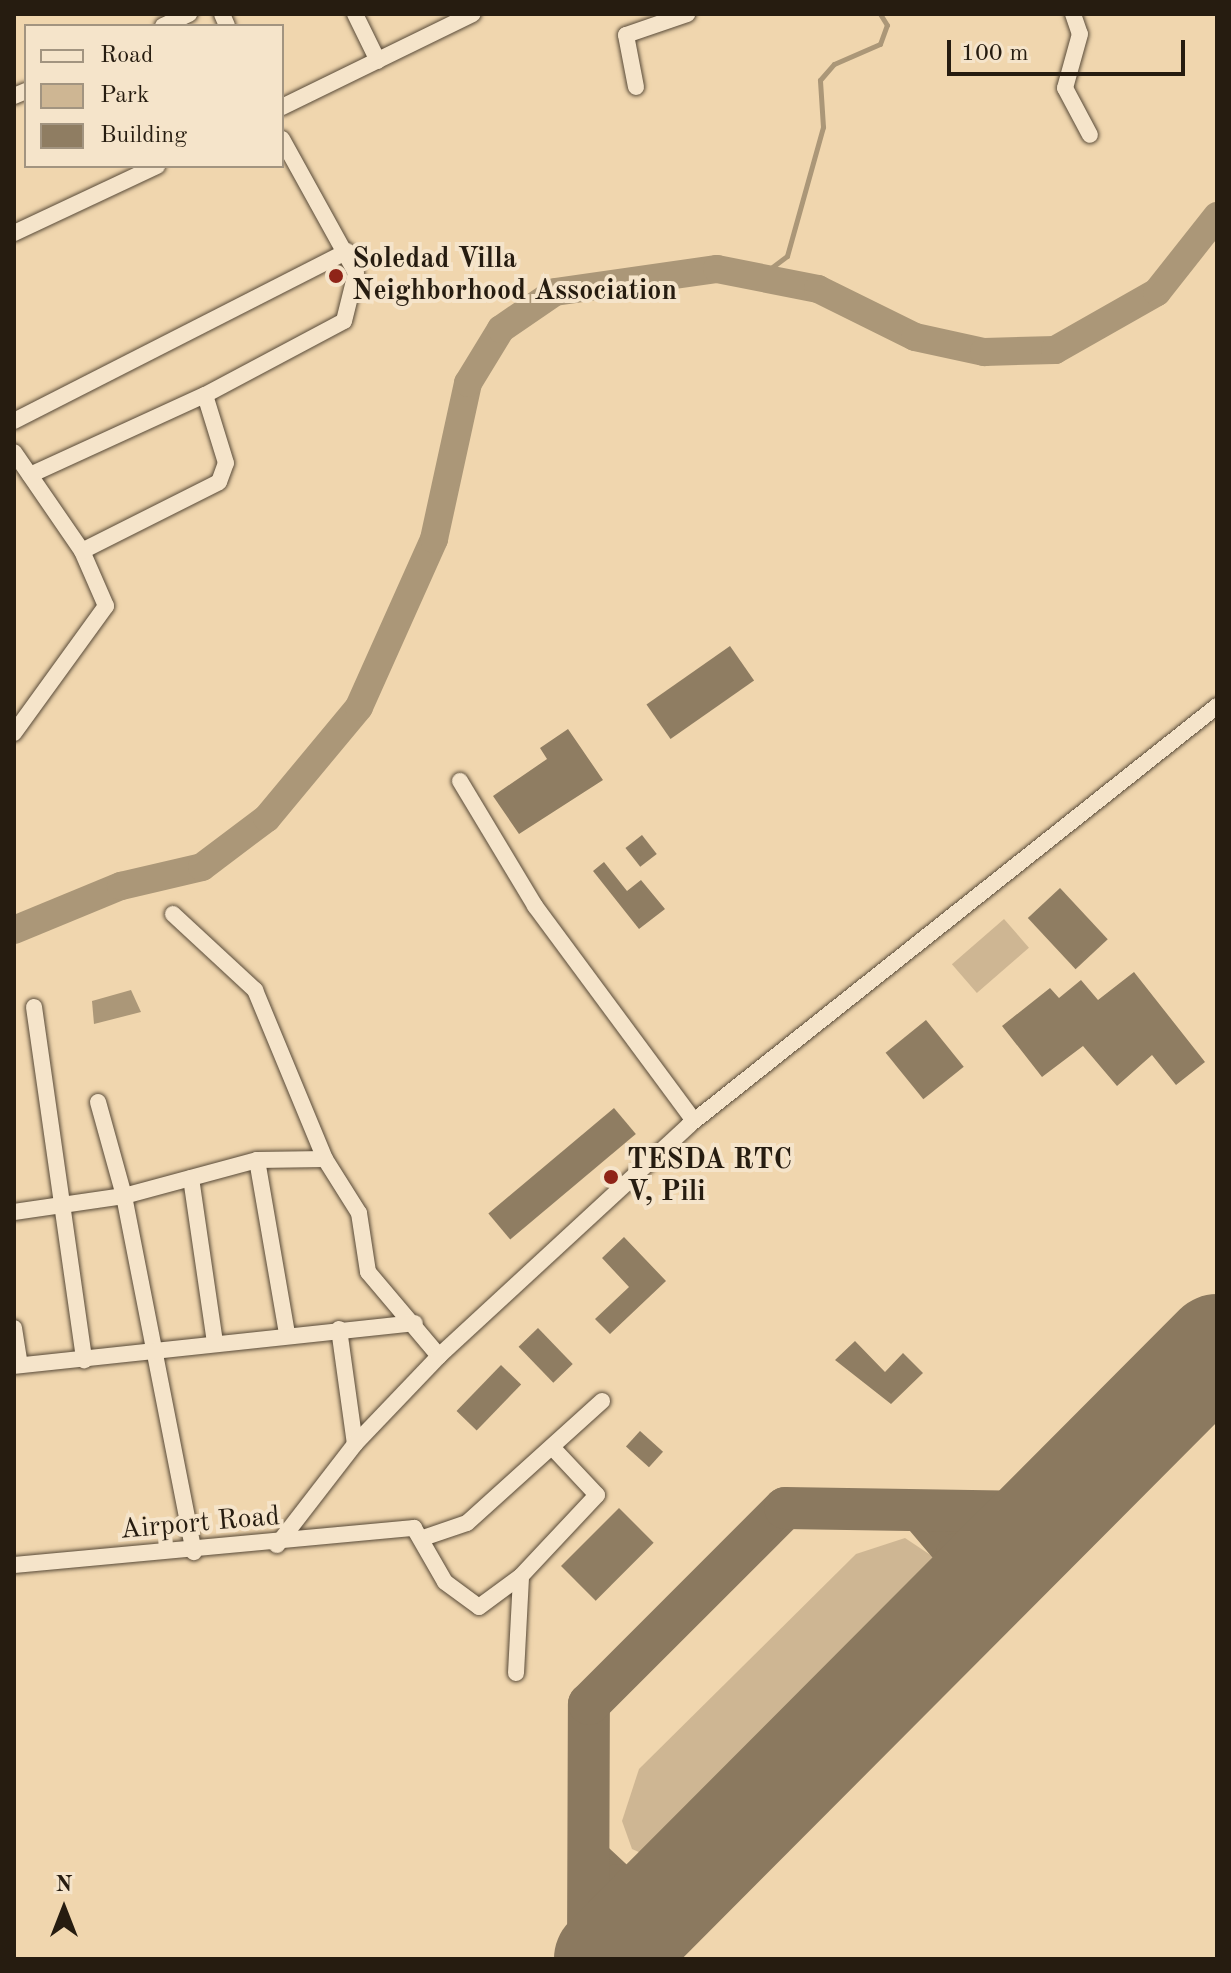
<!DOCTYPE html>
<style>
body{margin:0}
#map{position:relative;width:1231px;height:1973px;overflow:hidden;background:#f0d6ae;font-family:"Old Standard TT",serif}
div>[style]{position:absolute}
.green>*{inset:0;background:#ceb693;transform-origin:0 0}
.water>*{inset:0;background:#ab9778}
.stream>*{height:5px;margin:-2.5px;padding:0 2.5px;transform-origin:2.5px;border-radius:2.5px;background:#ab9778}
.river>*{height:28px;margin:-14px;padding:0 14px;transform-origin:14px;border-radius:14px;background:#ab9778}
.taxiway>*{height:42px;margin:-21px;padding:0 21px;transform-origin:21px;border-radius:21px;background:#8b795f}
.runway>*{height:106px;margin:-53px;padding:0 53px;transform-origin:53px;border-radius:53px;background:#8b795f}
.building>*{inset:0;background:#8f7d62;transform-origin:0 0}
.roads{filter:drop-shadow(0 0 2px #584a38) drop-shadow(0 0 2px #584a38)}
.minor>*{height:16px;margin:-8px;padding:0 8px;transform-origin:8px;border-radius:8px;background:#f5e4ca}
.dots>*{width:22px;height:22px;translate:-50% -50%;box-sizing:border-box;border:4px solid #f5e4ca;border-radius:50%}
span{translate:-50% -50%;white-space:nowrap;text-align:center;line-height:1.15;-webkit-text-stroke:8px #f5e4ca;paint-order:stroke}
.poi-label{font-size:28px;color:#261c10;font-weight:700}
.left{translate:0 -50%;text-align:left}
.street-label{font-size:28px;color:#261c10}
.frame{position:absolute;inset:0;border:16px solid #261c10;pointer-events:none}
.legend{position:absolute;left:24px;top:24px;width:260px;height:144px;box-sizing:border-box;background:#f5e4ca;border:2px solid #a29480;margin:0;padding:10px 14px;list-style:none;font-size:24px;color:#261c10}
.legend li{display:flex;align-items:center;gap:16px;height:40px}
.legend b{width:40px;border:2px solid #a29480}
.north{position:absolute;left:24px;top:1869px;width:80px;height:80px;-webkit-text-stroke:6px #f5e4ca;paint-order:stroke;rotate:0deg;font-size:22px;font-weight:700;line-height:32px;text-align:center;color:#261c10}
.north::after{content:'';display:block;margin:auto;width:28px;height:36px;background:#261c10;clip-path:polygon(50% 0,100% 100%,50% 72%,0 100%)}
.scale{position:absolute;left:947px;top:40px;width:238px;height:36px;box-sizing:border-box;border:4px solid #261c10;border-top:0;padding-left:10px;font-size:24px;line-height:28px;white-space:nowrap;color:#261c10;-webkit-text-stroke:6px #f5e4ca;paint-order:stroke}
</style>
<div id="map">
<div class="green">
<div style="left:1004px;top:919px;width:38px;height:69px;rotate:49deg"></div>
<div style="clip-path:polygon(905px 1538px,932px 1556px,938px 1578px,930px 1599px,674px 1853px,650px 1857px,632px 1849px,622px 1821px,639px 1769px,856px 1554px)"></div>
</div>
<div class="water">
<div style="clip-path:polygon(131px 990px,141px 1012px,94px 1024px,92px 1001px)"></div>
</div>
<div class="stream">
<div style="left:759px;top:277px;width:35px;rotate:-37deg"></div>
<div style="left:787px;top:256px;width:134px;rotate:-74.4deg"></div>
<div style="left:823px;top:127px;width:47px;rotate:-93.7deg"></div>
<div style="left:820px;top:80px;width:21px;rotate:-49deg"></div>
<div style="left:834px;top:64px;width:50px;rotate:-23.5deg"></div>
<div style="left:880px;top:44px;width:20px;rotate:-70deg"></div>
<div style="left:887px;top:25px;width:13px;rotate:-122deg"></div>
</div>
<div class="river">
<div style="left:14px;top:930px;width:116px;rotate:-22.4deg"></div>
<div style="left:121px;top:886px;width:83px;rotate:-13.2deg"></div>
<div style="left:202px;top:867px;width:81px;rotate:-37deg"></div>
<div style="left:267px;top:818px;width:144px;rotate:-50.3deg"></div>
<div style="left:359px;top:707px;width:184px;rotate:-65.9deg"></div>
<div style="left:434px;top:539px;width:160px;rotate:-77.7deg"></div>
<div style="left:468px;top:383px;width:63px;rotate:-58.6deg"></div>
<div style="left:501px;top:329px;width:65px;rotate:-34.4deg"></div>
<div style="left:555px;top:292px;width:164px;rotate:-8.1deg"></div>
<div style="left:717px;top:269px;width:103px;rotate:11.2deg"></div>
<div style="left:818px;top:289px;width:108px;rotate:26.3deg"></div>
<div style="left:915px;top:337px;width:71px;rotate:12.3deg"></div>
<div style="left:984px;top:352px;width:71px;rotate:-1.6deg"></div>
<div style="left:1055px;top:350px;width:117px;rotate:-29.6deg"></div>
<div style="left:1157px;top:292px;width:97px;rotate:-51.7deg"></div>
</div>
<div class="taxiway">
<div style="left:923px;top:1514px;width:52px;rotate:49.6deg"></div>
<div style="left:957px;top:1554px;width:67px;rotate:99.5deg"></div>
<div style="left:589px;top:1858px;width:40px;rotate:43deg"></div>
<div style="left:618px;top:1885px;width:23px;rotate:7deg"></div>
<div style="left:641px;top:1888px;width:59px;rotate:-19.7deg"></div>
<div style="left:588px;top:1959px;width:255px;rotate:-89.8deg"></div>
<div style="left:589px;top:1704px;width:277px;rotate:-45deg"></div>
<div style="left:785px;top:1508px;width:267px;rotate:0.9deg"></div>
</div>
<div class="runway">
<div style="left:607px;top:1959px;width:864px;rotate:-45.09deg"></div>
</div>
<div class="building">
<div style="left:730px;top:646px;width:42px;height:102px;rotate:55deg"></div>
<div style="clip-path:polygon(568px 729px,603px 780px,519px 834px,493px 796px,547px 759px,540px 748px)"></div>
<div style="left:642px;top:835px;width:24px;height:21px;rotate:52deg"></div>
<div style="clip-path:polygon(604px 862px,627px 891px,641px 880px,665px 909px,639px 929px,593px 871px)"></div>
<div style="left:1060px;top:888px;width:70px;height:44px;rotate:47deg"></div>
<div style="clip-path:polygon(1134px 972px,1205px 1062px,1176px 1085px,1152px 1055px,1117px 1086px,1083px 1046px,1042px 1077px,1002px 1026px,1050px 988px,1059px 998px,1081px 980px,1098px 1000px)"></div>
<div style="left:926px;top:1020px;width:60px;height:52px;rotate:51deg"></div>
<div style="left:614px;top:1108px;width:34px;height:164px;rotate:50deg"></div>
<div style="clip-path:polygon(624px 1237px,666px 1281px,610px 1334px,595px 1319px,629px 1287px,602px 1258px)"></div>
<div style="left:538px;top:1328px;width:50px;height:27px;rotate:46deg"></div>
<div style="clip-path:polygon(855px 1341px,885px 1372px,903px 1353px,923px 1373px,891px 1404px,835px 1360px)"></div>
<div style="left:501px;top:1365px;width:28px;height:64px;rotate:44deg"></div>
<div style="left:640px;top:1431px;width:31px;height:21px;rotate:42deg"></div>
<div style="left:619px;top:1508px;width:49px;height:82px;rotate:45deg"></div>
</div>
<div class="roads">
<div class="minor">
<div style="left:222px;top:14px;width:13px;rotate:67deg"></div>
<div style="left:355px;top:14px;width:52px;rotate:63.9deg"></div>
<div style="left:1073px;top:14px;width:21px;rotate:71deg"></div>
<div style="left:1080px;top:34px;width:56px;rotate:105.5deg"></div>
<div style="left:1065px;top:88px;width:53px;rotate:62deg"></div>
<div style="left:163px;top:26px;width:29px;rotate:-25deg"></div>
<div style="left:636px;top:87px;width:53px;rotate:-100.9deg"></div>
<div style="left:626px;top:35px;width:65px;rotate:-19deg"></div>
<div style="left:14px;top:96px;width:13px;rotate:-23deg"></div>
<div style="left:282px;top:107px;width:212px;rotate:-26deg"></div>
<div style="left:14px;top:233px;width:158px;rotate:-25.1deg"></div>
<div style="left:14px;top:421px;width:374px;rotate:-27deg"></div>
<div style="left:14px;top:452px;width:120px;rotate:55.5deg"></div>
<div style="left:82px;top:551px;width:60px;rotate:66.4deg"></div>
<div style="left:106px;top:606px;width:157px;rotate:125.9deg"></div>
<div style="left:30px;top:475px;width:192px;rotate:-24.6deg"></div>
<div style="left:82px;top:551px;width:153px;rotate:-26.7deg"></div>
<div style="left:219px;top:482px;width:20px;rotate:-70deg"></div>
<div style="left:226px;top:463px;width:71px;rotate:-107.2deg"></div>
<div style="left:205px;top:395px;width:157px;rotate:-28deg"></div>
<div style="left:344px;top:321px;width:49px;rotate:-76deg"></div>
<div style="left:356px;top:273px;width:153px;rotate:-118.9deg"></div>
<div style="left:460px;top:781px;width:146px;rotate:59deg"></div>
<div style="left:535px;top:906px;width:267px;rotate:53.5deg"></div>
<div style="left:173px;top:914px;width:112px;rotate:42.8deg"></div>
<div style="left:255px;top:990px;width:183px;rotate:67.5deg"></div>
<div style="left:325px;top:1159px;width:64px;rotate:57.8deg"></div>
<div style="left:359px;top:1213px;width:60px;rotate:81.3deg"></div>
<div style="left:368px;top:1272px;width:110px;rotate:49.8deg"></div>
<div style="left:34px;top:1007px;width:357px;rotate:81.9deg"></div>
<div style="left:98px;top:1102px;width:98px;rotate:74.5deg"></div>
<div style="left:124px;top:1196px;width:363px;rotate:78.9deg"></div>
<div style="left:257px;top:1160px;width:177px;rotate:80.2deg"></div>
<div style="left:191px;top:1178px;width:166px;rotate:81.7deg"></div>
<div style="left:14px;top:1212px;width:111px;rotate:-8.3deg"></div>
<div style="left:124px;top:1196px;width:138px;rotate:-15.1deg"></div>
<div style="left:257px;top:1160px;width:68px;rotate:-0.8deg"></div>
<div style="left:14px;top:1328px;width:37px;rotate:81deg"></div>
<div style="left:339px;top:1329px;width:116px;rotate:82.1deg"></div>
<div style="left:14px;top:1366px;width:403px;rotate:-6.1deg"></div>
<div style="left:423px;top:1538px;width:46px;rotate:-18.8deg"></div>
<div style="left:467px;top:1523px;width:182px;rotate:-42.1deg"></div>
<div style="left:277px;top:1545px;width:128px;rotate:-52.3deg"></div>
<div style="left:355px;top:1444px;width:122px;rotate:-46.3deg"></div>
<div style="left:439px;top:1356px;width:340px;rotate:-42.7deg"></div>
<div style="left:689px;top:1125px;width:674px;rotate:-38.43deg"></div>
<div style="left:14px;top:1565px;width:402px;rotate:-5.3deg"></div>
<div style="left:414px;top:1528px;width:62px;rotate:60.1deg"></div>
<div style="left:445px;top:1582px;width:42px;rotate:36.3deg"></div>
<div style="left:479px;top:1607px;width:52px;rotate:-36.4deg"></div>
<div style="left:521px;top:1576px;width:111px;rotate:-46.8deg"></div>
<div style="left:597px;top:1495px;width:66px;rotate:-133.2deg"></div>
<div style="left:516px;top:1673px;width:97px;rotate:-87deg"></div>
</div>
</div>
<div class="dots">
<div style="left:336px;top:276px;background:#8f2418"></div>
<div style="left:611px;top:1177px;background:#8f2418"></div>
</div>
<div class="poi-label">
<span class="left" style="left:352px;top:276px">Soledad Villa<br>Neighborhood Association</span>
<span class="left" style="left:627px;top:1177px">TESDA RTC<br>V, Pili</span>
</div>
<div class="street-label">
<span style="left:200px;top:1524px;rotate:-5deg">Airport Road</span>
</div>
<div class="frame"></div>
<ul class="legend">
<li><b style="height:10px;background:#f5e4ca"></b>Road</li>
<li><b style="height:22px;background:#ceb693"></b>Park</li>
<li><b style="height:22px;background:#8f7d62"></b>Building</li>
</ul>
<div class="north">N</div>
<div class="scale">100 m</div>
</div>
